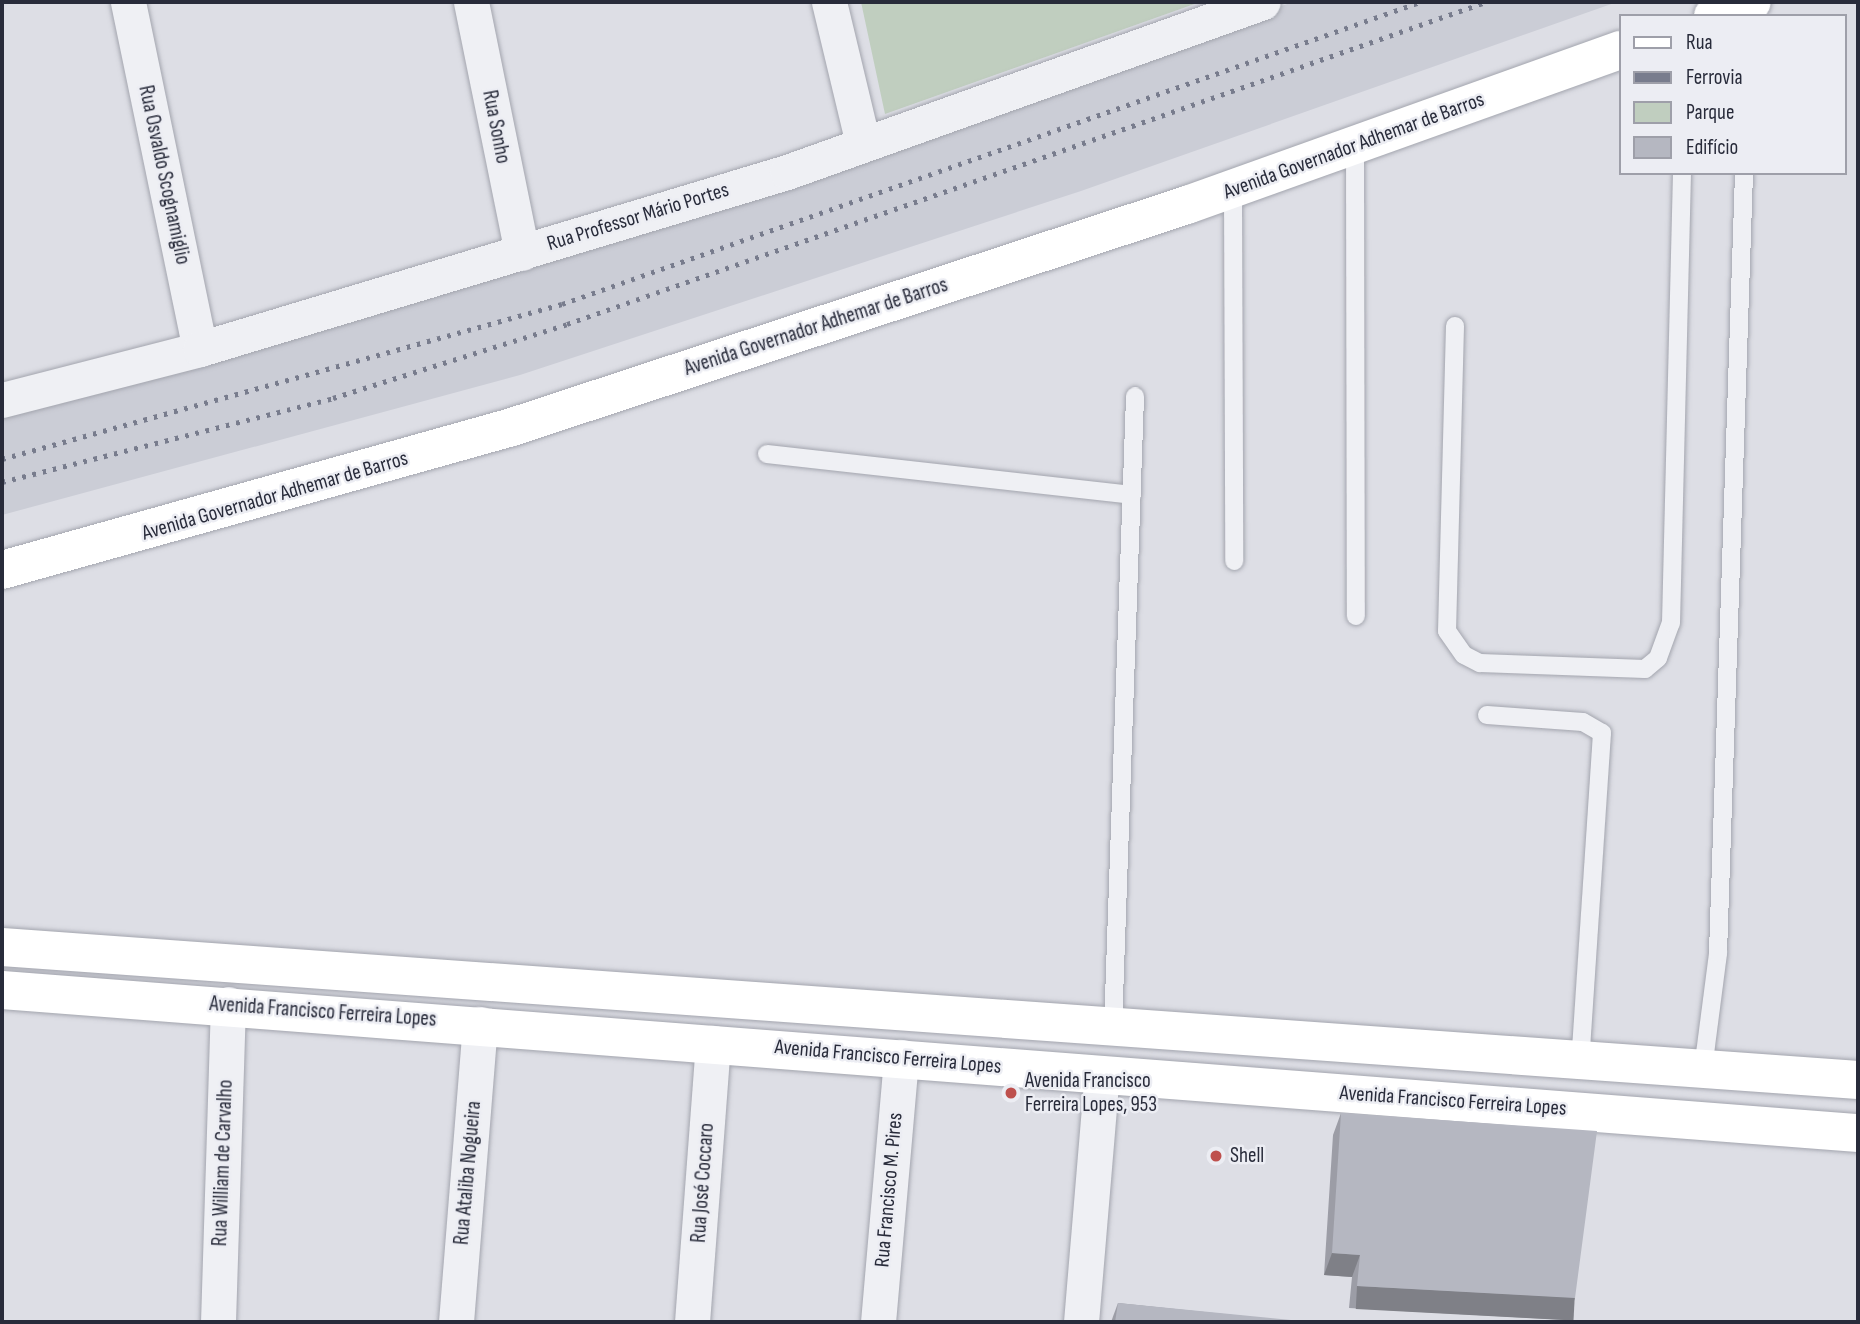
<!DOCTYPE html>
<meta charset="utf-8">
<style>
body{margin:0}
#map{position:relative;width:1860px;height:1324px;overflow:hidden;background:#dddee5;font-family:"Sofia Sans Condensed",sans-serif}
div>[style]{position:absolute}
.built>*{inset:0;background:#cbcdd6}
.green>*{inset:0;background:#c0cebf}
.roads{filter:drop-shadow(0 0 2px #a3a5ae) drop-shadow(0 0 2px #a3a5ae)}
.lane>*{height:18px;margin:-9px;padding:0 9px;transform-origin:9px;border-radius:9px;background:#eff0f4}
.street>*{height:35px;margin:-17.5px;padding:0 17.5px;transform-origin:17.5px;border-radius:17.5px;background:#eff0f4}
.secondary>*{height:38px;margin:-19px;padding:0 19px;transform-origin:19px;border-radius:19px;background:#fff}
.primary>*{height:38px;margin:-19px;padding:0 19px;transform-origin:19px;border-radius:19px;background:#fff}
.rail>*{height:5px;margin-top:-2.5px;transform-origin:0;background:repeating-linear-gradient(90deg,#787c8d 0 3.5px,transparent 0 10.5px)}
.wall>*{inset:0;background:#9c9da6}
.shaded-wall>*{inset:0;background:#7f8087;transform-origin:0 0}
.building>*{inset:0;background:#b5b7c1}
.dots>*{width:19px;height:19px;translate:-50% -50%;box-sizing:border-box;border:4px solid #ecedf3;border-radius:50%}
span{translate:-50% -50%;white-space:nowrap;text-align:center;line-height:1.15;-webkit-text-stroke:5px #ecedf3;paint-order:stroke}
.street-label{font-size:21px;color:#282b3a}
.poi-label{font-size:21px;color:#282b3a}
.left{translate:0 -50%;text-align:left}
.frame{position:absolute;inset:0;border:4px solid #282b3a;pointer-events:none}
.legend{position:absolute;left:1619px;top:14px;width:228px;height:161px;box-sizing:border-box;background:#ecedf3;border:2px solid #9e9fa9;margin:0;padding:9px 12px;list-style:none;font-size:21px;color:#282b3a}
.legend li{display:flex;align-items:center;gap:14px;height:35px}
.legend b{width:35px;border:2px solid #9e9fa9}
</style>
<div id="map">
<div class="built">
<div style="clip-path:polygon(1293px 2px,1617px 2px,1081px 191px,520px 375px,2px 515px,2px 417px,1108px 67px)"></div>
</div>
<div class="green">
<div style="clip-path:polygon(861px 2px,1200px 2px,885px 114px)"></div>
</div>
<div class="roads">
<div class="lane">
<div style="left:1355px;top:147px;width:469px;rotate:89.9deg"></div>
<div style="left:1233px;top:189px;width:372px;rotate:89.8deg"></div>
<div style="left:1455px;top:326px;width:305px;rotate:91.5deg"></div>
<div style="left:1447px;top:631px;width:29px;rotate:55deg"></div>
<div style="left:1464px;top:655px;width:18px;rotate:27deg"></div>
<div style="left:1480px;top:663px;width:165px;rotate:2.1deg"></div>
<div style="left:1645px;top:669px;width:17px;rotate:-40deg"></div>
<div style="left:1658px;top:658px;width:37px;rotate:-70deg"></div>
<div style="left:1671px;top:623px;width:450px;rotate:-88.6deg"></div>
<div style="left:767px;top:454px;width:367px;rotate:6.4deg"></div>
<div style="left:1487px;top:715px;width:96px;rotate:4.2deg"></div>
<div style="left:1583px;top:722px;width:22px;rotate:30deg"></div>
<div style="left:1602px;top:733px;width:328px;rotate:93.8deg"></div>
<div style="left:1113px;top:1027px;width:631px;rotate:-88deg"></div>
<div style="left:1703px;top:1069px;width:117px;rotate:-82.6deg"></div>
<div style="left:1718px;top:953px;width:780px;rotate:-88.09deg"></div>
</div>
<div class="street">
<div style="left:128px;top:2px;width:354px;rotate:78.3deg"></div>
<div style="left:471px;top:2px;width:256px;rotate:78.5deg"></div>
<div style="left:829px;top:2px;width:146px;rotate:76.5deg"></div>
<div style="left:2px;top:400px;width:204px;rotate:-14.4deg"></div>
<div style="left:200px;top:349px;width:613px;rotate:-16.78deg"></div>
<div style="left:787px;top:172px;width:505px;rotate:-19.65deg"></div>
<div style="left:218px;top:1322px;width:318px;rotate:-88.2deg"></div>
<div style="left:456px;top:1322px;width:299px;rotate:-85.4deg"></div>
<div style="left:692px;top:1322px;width:280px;rotate:-85.7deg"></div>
<div style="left:878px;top:1322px;width:266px;rotate:-85deg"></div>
<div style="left:1081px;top:1322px;width:249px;rotate:-85.2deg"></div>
</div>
<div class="secondary">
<div style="left:1713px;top:16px;width:41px;rotate:-19.7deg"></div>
<div style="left:2px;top:570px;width:530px;rotate:-15.66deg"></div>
<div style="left:512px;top:427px;width:711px;rotate:-18.21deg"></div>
<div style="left:1187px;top:205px;width:460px;rotate:-19.7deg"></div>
</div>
<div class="primary">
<div style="left:2px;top:947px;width:1861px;rotate:4.1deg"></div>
<div style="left:2px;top:990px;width:1862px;rotate:4.41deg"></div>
</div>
</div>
<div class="rail">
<div style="left:2px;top:459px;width:581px;rotate:-15.47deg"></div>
<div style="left:562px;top:304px;width:910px;rotate:-19.39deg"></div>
<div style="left:2px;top:482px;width:341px;rotate:-14.2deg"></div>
<div style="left:333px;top:398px;width:245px;rotate:-17.5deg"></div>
<div style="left:567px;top:324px;width:974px;rotate:-19.31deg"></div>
</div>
<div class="wall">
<div style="clip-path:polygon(1341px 1113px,1575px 1298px,1567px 1320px,1349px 1308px,1352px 1277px,1324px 1275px,1333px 1135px)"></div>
<div style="clip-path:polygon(1118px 1303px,1300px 1322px,1111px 1322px)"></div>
</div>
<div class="shaded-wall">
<div style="clip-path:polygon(1332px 1253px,1360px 1255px,1352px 1277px,1324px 1275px)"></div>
<div style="left:1357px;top:1286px;width:218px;height:23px;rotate:3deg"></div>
</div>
<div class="building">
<div style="clip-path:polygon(1341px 1113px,1597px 1131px,1575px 1298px,1357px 1286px,1360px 1255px,1332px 1253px)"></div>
<div style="clip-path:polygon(1118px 1303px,1301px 1321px,1300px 1322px,1115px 1322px)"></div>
</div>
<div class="dots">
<div style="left:1011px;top:1093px;background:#be504d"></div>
<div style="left:1216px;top:1156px;background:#be504d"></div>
</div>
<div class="street-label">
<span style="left:496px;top:127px;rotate:79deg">Rua Sonho</span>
<span style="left:1354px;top:146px;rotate:-20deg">Avenida Governador Adhemar de Barros</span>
<span style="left:164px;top:175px;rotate:78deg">Rua Osvaldo Scognamiglio</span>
<span style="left:638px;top:217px;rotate:-17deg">Rua Professor Mário Portes</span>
<span style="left:816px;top:327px;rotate:-18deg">Avenida Governador Adhemar de Barros</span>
<span style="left:275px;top:496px;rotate:-16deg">Avenida Governador Adhemar de Barros</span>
<span style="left:323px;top:1012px;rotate:4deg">Avenida Francisco Ferreira Lopes</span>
<span style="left:888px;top:1057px;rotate:5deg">Avenida Francisco Ferreira Lopes</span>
<span style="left:1453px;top:1101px;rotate:4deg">Avenida Francisco Ferreira Lopes</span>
<span style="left:223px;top:1163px;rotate:-88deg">Rua William de Carvalho</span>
<span style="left:468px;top:1173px;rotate:-85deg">Rua Ataliba Nogueira</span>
<span style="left:703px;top:1183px;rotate:-86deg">Rua José Coccaro</span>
<span style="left:889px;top:1190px;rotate:-85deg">Rua Francisco M. Pires</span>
</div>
<div class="poi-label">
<span class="left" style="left:1025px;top:1093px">Avenida Francisco<br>Ferreira Lopes, 953</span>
<span class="left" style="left:1230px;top:1156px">Shell</span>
</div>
<div class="frame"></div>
<ul class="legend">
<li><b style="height:9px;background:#fff"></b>Rua</li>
<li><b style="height:9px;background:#787c8d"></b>Ferrovia</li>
<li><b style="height:19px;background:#c0cebf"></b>Parque</li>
<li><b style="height:19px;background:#b5b7c1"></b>Edifício</li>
</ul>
</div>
